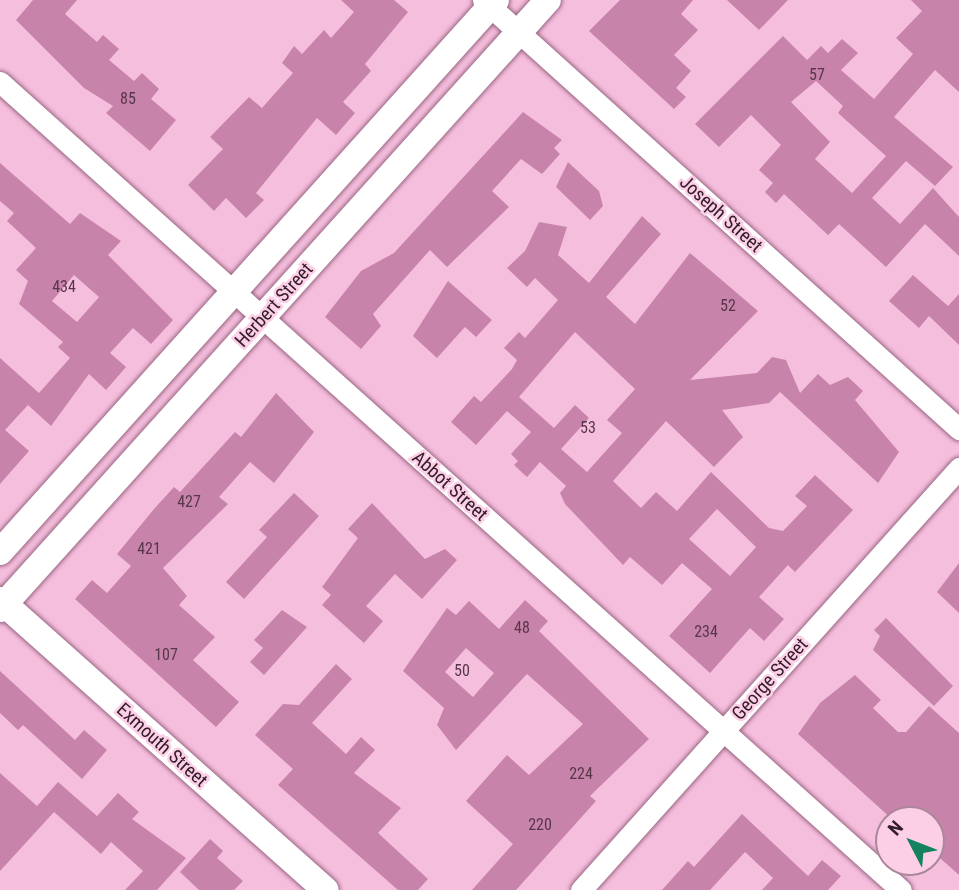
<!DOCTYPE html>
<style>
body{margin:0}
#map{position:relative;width:959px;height:890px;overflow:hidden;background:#f6bedd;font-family:"Roboto Condensed",sans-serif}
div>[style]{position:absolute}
.building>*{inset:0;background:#c883aa}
.roads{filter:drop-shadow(0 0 2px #986682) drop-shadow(0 0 2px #986682)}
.minor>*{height:21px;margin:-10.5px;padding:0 10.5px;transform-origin:10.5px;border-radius:10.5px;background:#fff}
.tertiary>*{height:26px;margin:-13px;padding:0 13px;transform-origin:13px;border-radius:13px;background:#fff}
span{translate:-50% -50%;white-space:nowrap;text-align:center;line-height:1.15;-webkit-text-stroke:5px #fdcfe7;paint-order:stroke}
.number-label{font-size:16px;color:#573648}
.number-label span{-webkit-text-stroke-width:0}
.street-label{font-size:19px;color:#311c28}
.north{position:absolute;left:875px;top:806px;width:70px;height:70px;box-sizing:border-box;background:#fdcfe7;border:2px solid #ab879b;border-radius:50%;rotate:312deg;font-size:19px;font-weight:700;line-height:28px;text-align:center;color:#311c28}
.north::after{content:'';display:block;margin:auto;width:24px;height:32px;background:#14825f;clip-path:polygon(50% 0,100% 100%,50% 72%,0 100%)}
</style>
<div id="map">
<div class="building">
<div style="clip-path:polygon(33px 0,77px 0,65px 14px,97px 42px,103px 35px,119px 49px,109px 60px,134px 81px,142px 73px,159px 89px,151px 99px,176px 120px,150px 151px,106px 113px,113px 106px,84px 88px,16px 20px)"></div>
<div style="clip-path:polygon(341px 0,394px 0,408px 12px,365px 64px,371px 71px,343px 102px,355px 113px,336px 135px,317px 118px,256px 193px,264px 200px,246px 218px,226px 198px,214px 211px,188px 185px,223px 149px,210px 137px,249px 97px,262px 108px,293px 73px,282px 63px,294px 46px,302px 54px,324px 30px,331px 38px,354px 12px)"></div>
<div style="clip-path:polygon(620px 0,693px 0,681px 14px,698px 30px,674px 55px,691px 71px,676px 88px,686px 97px,674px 109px,589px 31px)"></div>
<div style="clip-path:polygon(727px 0,788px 0,759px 30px)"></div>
<div style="clip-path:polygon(evenodd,911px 0,959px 0,959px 92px,935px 70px,894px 117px,953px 167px,935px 186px,906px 161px,872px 198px,900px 224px,933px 188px,959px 217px,959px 256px,925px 224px,886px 267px,839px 224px,828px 235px,784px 194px,776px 203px,765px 192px,773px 183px,759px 170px,781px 145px,751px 115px,719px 147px,695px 124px,783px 36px,807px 60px,821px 46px,828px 53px,842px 39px,858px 53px,841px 70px,874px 99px,913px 54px,896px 38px,922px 11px,911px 0,816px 81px,843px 106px,838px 113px,886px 156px,852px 193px,815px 159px,830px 142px,791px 102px,816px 81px)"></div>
<div style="clip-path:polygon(523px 112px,562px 140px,554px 148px,560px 154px,542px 174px,521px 159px,492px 191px,509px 207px,447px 267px,430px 250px,373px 314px,381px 326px,361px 349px,325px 317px,361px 271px,394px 253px)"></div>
<div style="clip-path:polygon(568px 162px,599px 191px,603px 206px,590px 220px,556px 187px)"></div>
<div style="clip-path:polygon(evenodd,0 163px,70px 224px,80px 213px,121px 241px,108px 255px,173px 320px,151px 344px,133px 328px,110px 353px,126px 367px,106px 390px,89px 374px,51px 426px,28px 405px,5px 430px,29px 451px,0 484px,0 358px,39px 393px,70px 358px,58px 347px,63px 342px,19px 304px,28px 281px,16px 270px,36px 248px,7px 221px,14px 213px,0 201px,0 163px,74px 275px,99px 297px,77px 322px,52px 301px,74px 275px)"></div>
<div style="clip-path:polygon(evenodd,642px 216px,661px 234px,606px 297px,635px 324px,690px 253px,758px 311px,690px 380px,757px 373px,772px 357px,786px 360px,800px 393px,818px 374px,830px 385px,848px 377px,863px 391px,855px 400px,899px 452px,878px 483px,780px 392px,769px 403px,722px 410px,743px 437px,714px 467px,666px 421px,613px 481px,641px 508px,656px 492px,677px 511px,711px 472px,769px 528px,783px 531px,807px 506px,795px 496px,815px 475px,853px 510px,795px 572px,788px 565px,759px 597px,784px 619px,764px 641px,750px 628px,710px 673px,669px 636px,712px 589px,682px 563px,662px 585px,630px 557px,623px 565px,565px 504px,560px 493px,566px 486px,540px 462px,527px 477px,514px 465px,518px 461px,511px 454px,531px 432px,507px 411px,476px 445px,451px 422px,474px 396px,481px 402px,512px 369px,517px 360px,504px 348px,519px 332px,525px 338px,558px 300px,535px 278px,527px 287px,507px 268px,525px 251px,539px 222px,567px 227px,558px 255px,589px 283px,642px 216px,575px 332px,635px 389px,607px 420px,622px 433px,587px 472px,561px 449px,589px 418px,575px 405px,554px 428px,519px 397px,575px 332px,642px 216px,717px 509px,756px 547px,730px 576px,689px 539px,717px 509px)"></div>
<div style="clip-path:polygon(913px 275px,948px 306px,959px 294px,959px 345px,929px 316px,919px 328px,889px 301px)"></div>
<div style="clip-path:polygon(448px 281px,492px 320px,476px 337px,465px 327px,437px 358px,413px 336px)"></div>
<div style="clip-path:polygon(276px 393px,314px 432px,274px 483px,250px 462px,219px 497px,228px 504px,163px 568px,187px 596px,179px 605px,215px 637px,193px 660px,239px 702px,216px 727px,75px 599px,92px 580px,107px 593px,131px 566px,117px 554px,154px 509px,174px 487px,180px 492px,235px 432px,241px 437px)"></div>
<div style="clip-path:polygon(294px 493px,319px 516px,244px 599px,226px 582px,267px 537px,259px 530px)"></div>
<div style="clip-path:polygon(372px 503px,425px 559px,445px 549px,457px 560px,422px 599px,395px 574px,366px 606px,383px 621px,364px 643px,322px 605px,331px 595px,322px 587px,358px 538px,348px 529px)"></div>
<div style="clip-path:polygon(959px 563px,959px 613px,937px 592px)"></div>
<div style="clip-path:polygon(evenodd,525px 600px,548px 621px,539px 631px,649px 739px,590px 796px,596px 801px,516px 890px,472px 890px,513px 844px,466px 801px,507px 755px,529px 775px,583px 724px,527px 674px,456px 750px,437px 725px,444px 708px,403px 671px,447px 608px,456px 615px,469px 601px,499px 629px,525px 600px,466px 648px,494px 673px,473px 697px,445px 672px,466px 648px)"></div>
<div style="clip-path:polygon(282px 610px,307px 627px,264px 675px,250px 662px,263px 648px,254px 640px)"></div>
<div style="clip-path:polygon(886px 618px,953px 686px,934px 706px,873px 650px,880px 636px,874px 630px)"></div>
<div style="clip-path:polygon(336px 664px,352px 679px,312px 723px,346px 754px,361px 737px,375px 750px,354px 773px,401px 808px,378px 833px,428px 879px,418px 890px,398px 890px,278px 785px,293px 769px,255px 735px,283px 704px,299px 705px)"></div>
<div style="clip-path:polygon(0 671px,75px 740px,84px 730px,107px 750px,82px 779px,23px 725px,18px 730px,0 713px)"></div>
<div style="clip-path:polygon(855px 675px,881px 700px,873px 708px,898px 732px,906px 732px,929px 706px,959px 733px,959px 875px,931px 850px,931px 820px,893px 820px,798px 734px,820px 703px)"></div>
<div style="clip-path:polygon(0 773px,37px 806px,58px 782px,97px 816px,118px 793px,139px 812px,132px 819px,186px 858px,157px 890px,125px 890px,143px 871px,111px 842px,101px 854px,54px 812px,0 871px)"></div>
<div style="clip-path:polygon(742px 814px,808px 876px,822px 860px,841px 876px,828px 890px,762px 890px,773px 878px,745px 852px,710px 890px,662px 890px,688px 861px,694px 867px)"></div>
<div style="clip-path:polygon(210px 839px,223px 851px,217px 858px,243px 881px,234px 890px,199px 890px,180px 872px)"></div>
</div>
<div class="roads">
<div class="minor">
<div style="left:483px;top:0;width:641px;rotate:42.03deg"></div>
<div style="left:0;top:82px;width:1210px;rotate:41.89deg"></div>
<div style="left:581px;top:890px;width:567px;rotate:-48.15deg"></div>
</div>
<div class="tertiary">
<div style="left:0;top:552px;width:742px;rotate:-48.06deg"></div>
<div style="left:0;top:600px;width:436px;rotate:41.7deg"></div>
<div style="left:0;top:609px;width:819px;rotate:-48.02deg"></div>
</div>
</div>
<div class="number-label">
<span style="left:817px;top:75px">57</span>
<span style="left:128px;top:99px">85</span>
<span style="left:64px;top:287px">434</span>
<span style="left:728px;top:306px">52</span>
<span style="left:588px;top:428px">53</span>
<span style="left:189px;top:502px">427</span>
<span style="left:149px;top:549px">421</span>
<span style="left:522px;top:628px">48</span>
<span style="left:706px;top:632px">234</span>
<span style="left:166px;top:655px">107</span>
<span style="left:462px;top:671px">50</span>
<span style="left:581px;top:774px">224</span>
<span style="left:540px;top:825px">220</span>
</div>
<div class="street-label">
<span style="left:721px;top:214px;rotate:42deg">Joseph Street</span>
<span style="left:274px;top:305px;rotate:-48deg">Herbert Street</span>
<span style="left:450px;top:486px;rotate:42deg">Abbot Street</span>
<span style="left:770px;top:679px;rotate:-48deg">George Street</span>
<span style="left:162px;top:745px;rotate:42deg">Exmouth Street</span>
</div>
<div class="north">N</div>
</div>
